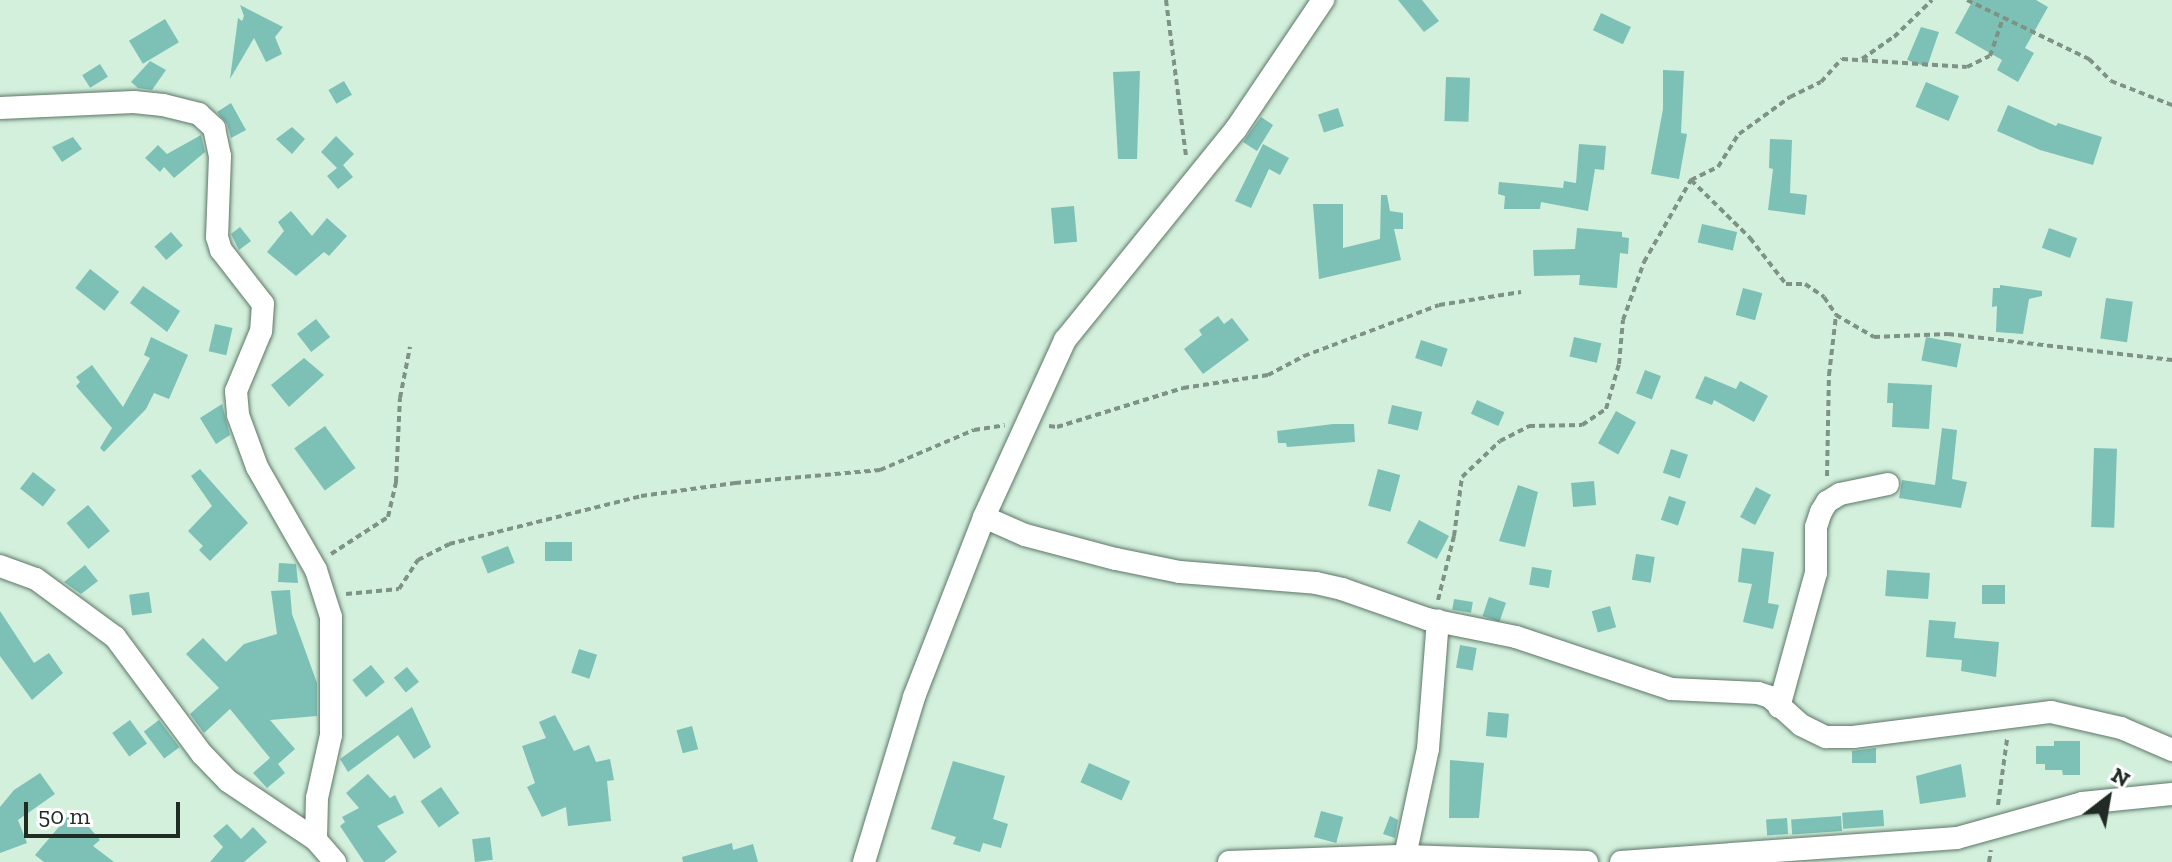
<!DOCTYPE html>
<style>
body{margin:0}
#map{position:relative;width:2172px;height:862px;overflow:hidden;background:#d3f0dd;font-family:"Zilla Slab",serif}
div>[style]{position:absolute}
.building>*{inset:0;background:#7cc0b6;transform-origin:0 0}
.path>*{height:4px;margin-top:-2px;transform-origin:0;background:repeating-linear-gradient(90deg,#7e9285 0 6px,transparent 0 10px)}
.roads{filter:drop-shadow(0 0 2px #5d7767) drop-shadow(0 0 2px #5d7767)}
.minor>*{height:22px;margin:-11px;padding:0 11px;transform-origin:11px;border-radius:11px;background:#fff}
span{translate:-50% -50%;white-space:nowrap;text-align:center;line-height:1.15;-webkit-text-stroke:8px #fff;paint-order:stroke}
.north{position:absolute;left:2068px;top:758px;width:80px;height:80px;-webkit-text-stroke:6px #fff;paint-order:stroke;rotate:31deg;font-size:22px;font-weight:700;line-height:32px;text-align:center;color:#202b24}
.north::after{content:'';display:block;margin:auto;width:28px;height:36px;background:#202b24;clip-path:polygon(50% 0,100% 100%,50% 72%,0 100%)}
.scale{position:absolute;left:24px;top:802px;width:156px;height:36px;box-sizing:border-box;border:4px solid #202b24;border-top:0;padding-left:10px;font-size:24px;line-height:28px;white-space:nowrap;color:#202b24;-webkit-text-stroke:6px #fff;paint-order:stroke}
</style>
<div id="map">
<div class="building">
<div style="clip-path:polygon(1398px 0,1422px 0,1439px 21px,1424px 32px)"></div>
<div style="clip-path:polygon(1973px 0,2036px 0,2048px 7px,2025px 48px,2034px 53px,2018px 82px,1997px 70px,2002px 60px,1955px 33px)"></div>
<div style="clip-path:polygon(240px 5px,283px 27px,275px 37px,282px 54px,266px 62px,254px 38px,230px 79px,238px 18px,242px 21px,244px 16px)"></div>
<div style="left:1601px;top:13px;width:33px;height:19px;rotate:25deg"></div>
<div style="left:165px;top:19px;width:27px;height:42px;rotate:59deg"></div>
<div style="clip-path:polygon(1921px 27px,1939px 32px,1927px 67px,1907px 60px)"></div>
<div style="clip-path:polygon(150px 61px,166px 70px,152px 90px,138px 88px,131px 82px)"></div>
<div style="left:100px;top:64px;width:15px;height:21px;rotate:58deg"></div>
<div style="clip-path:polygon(1663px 70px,1684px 71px,1681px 133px,1687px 134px,1679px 179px,1651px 174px,1663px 109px)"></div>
<div style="clip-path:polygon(1140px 71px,1137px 159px,1118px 159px,1113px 72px)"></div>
<div style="left:1446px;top:77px;width:24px;height:44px;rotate:2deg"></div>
<div style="left:344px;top:81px;width:16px;height:18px;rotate:60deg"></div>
<div style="left:1926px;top:82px;width:36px;height:27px;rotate:23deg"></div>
<div style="clip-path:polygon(231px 103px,246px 130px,231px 138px,227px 124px,217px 112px)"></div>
<div style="clip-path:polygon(2008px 105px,2056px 126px,2058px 123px,2102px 137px,2093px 165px,2040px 150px,1997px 131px)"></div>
<div style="left:1338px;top:108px;width:19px;height:21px;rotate:72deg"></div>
<div style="clip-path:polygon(1261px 117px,1273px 125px,1257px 151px,1243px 142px)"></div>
<div style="clip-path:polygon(292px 127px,305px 139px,292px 154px,276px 139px)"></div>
<div style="clip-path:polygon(201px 135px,205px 152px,174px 178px,164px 167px,160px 172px,145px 158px,158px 145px,167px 154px)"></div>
<div style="clip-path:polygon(336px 136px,354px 154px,343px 165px,353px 177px,338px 189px,327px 176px,337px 168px,321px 152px)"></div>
<div style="clip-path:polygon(73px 137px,82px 149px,62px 162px,52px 147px)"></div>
<div style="clip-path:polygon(1770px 139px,1792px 140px,1790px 193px,1807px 195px,1805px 215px,1768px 210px,1773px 169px,1769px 168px)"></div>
<div style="clip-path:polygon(1263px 144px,1289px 158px,1280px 175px,1269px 169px,1251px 208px,1235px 201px)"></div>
<div style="clip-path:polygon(1579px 144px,1606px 146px,1604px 170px,1595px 169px,1588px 211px,1541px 202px,1540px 209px,1504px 209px,1505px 196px,1498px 194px,1499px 182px,1563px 188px,1564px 181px,1576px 183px)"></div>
<div style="clip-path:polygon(1381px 195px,1387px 195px,1390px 211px,1403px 213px,1403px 229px,1394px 229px,1401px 260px,1319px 279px,1313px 204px,1343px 204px,1343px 248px,1380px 239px)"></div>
<div style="left:1074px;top:206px;width:36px;height:23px;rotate:85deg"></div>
<div style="clip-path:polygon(291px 211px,312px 236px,327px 218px,347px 236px,329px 256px,324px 252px,296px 276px,267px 252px,284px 231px,278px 222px)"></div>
<div style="left:1702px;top:224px;width:36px;height:19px;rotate:13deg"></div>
<div style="clip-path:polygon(240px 227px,251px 241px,239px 250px,231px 234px)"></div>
<div style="clip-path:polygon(1577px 228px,1622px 232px,1622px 237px,1629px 238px,1628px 254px,1620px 253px,1617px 288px,1579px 285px,1580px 275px,1534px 276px,1533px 250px,1575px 249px)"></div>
<div style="left:2049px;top:228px;width:30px;height:21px;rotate:20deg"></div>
<div style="left:171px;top:232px;width:18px;height:22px;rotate:49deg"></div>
<div style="left:90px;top:269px;width:37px;height:24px;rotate:38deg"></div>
<div style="clip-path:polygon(2000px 285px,2042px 291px,2042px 296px,2029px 299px,2023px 334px,1996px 332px,1997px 306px,1992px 307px,1993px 288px,2000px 288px)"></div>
<div style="clip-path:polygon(143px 286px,180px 311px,167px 332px,130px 303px)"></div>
<div style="left:1743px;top:288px;width:20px;height:28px;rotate:15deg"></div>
<div style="left:2106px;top:298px;width:27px;height:41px;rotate:8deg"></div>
<div style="clip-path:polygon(1218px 316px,1224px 324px,1232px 318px,1249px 340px,1203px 374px,1184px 349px,1202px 335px,1199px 330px)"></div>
<div style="left:316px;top:319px;width:23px;height:24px;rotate:52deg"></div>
<div style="left:215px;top:324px;width:18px;height:28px;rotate:13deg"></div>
<div style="clip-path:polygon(151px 337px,188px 355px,169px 399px,154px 393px,146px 409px,104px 452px,100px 448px,112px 428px,76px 386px,80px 382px,76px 377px,92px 365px,123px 407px,150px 358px,144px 355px)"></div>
<div style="left:1574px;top:337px;width:28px;height:20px;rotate:13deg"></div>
<div style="left:1926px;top:337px;width:36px;height:24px;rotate:11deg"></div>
<div style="left:1421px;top:340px;width:28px;height:19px;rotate:18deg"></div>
<div style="clip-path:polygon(304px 358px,324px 375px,289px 407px,271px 385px)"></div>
<div style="left:1645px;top:370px;width:17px;height:25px;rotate:21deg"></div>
<div style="clip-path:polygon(1705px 376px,1736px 389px,1740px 381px,1768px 396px,1754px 422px,1714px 400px,1712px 405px,1695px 398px)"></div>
<div style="clip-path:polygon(1888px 383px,1932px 385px,1929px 429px,1892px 427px,1893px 403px,1887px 403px)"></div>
<div style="left:1477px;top:400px;width:30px;height:15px;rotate:24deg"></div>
<div style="clip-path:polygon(222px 404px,230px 435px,216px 444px,200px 418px)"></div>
<div style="left:1392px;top:405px;width:31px;height:19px;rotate:13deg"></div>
<div style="left:1616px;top:411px;width:23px;height:37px;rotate:29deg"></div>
<div style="clip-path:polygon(1333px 424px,1354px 424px,1355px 442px,1287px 447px,1286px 443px,1278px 443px,1277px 431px)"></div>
<div style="left:325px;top:426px;width:52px;height:38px;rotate:54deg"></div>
<div style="clip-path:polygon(1942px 428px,1957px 430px,1952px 479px,1967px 482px,1961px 508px,1899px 498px,1902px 480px,1935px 485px)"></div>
<div style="left:2094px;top:448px;width:23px;height:79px;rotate:2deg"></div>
<div style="left:1671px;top:449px;width:18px;height:25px;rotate:19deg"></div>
<div style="clip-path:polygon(200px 469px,248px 523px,210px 561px,199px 550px,203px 546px,188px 531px,212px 506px,191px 476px)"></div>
<div style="left:1378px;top:469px;width:23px;height:38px;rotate:15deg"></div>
<div style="left:33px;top:472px;width:29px;height:21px;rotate:38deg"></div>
<div style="left:1594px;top:481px;width:24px;height:23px;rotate:85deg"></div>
<div style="clip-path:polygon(1518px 485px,1538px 492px,1525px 547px,1499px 541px)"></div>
<div style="left:1756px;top:487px;width:17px;height:34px;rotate:28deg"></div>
<div style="left:1669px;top:496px;width:18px;height:25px;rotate:19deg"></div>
<div style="left:88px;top:505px;width:34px;height:28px;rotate:50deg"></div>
<div style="left:1419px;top:520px;width:34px;height:26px;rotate:28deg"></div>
<div style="left:545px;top:542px;width:27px;height:19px"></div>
<div style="left:508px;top:546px;width:18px;height:29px;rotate:68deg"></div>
<div style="clip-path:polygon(1742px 548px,1774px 552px,1768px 603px,1779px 605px,1773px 629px,1743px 622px,1752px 584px,1738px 582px)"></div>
<div style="left:1636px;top:554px;width:19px;height:26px;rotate:9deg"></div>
<div style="clip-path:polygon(279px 563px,296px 564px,298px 583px,278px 582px)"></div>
<div style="clip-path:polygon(85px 565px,98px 581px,81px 594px,64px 582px)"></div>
<div style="left:1532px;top:567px;width:20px;height:18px;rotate:9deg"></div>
<div style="left:1887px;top:570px;width:43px;height:26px;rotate:4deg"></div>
<div style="left:1982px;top:585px;width:23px;height:19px"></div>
<div style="clip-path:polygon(290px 590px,292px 614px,317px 683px,317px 716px,270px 720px,295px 749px,278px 764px,285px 773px,267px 788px,253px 773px,270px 758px,230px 709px,204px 733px,190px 714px,219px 688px,186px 654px,203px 638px,226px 662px,244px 644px,277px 634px,271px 591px)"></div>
<div style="left:149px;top:592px;width:21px;height:20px;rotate:82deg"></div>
<div style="left:1489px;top:597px;width:18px;height:20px;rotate:19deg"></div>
<div style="left:1454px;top:599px;width:19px;height:11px;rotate:9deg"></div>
<div style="left:1610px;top:606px;width:22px;height:19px;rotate:74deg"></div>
<div style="clip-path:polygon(0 611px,34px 663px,49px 653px,63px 673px,32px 700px,0 656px)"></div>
<div style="clip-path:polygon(1929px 620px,1956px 622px,1954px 638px,1999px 642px,1996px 677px,1961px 671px,1962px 660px,1926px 657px)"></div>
<div style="left:1460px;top:645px;width:17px;height:23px;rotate:10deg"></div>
<div style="left:579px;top:649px;width:19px;height:25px;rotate:18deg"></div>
<div style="left:371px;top:665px;width:22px;height:24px;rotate:51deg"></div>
<div style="left:407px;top:667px;width:19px;height:17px;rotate:51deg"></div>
<div style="clip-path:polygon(412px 707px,431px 747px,414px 759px,398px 735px,348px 772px,340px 759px)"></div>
<div style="left:1488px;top:712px;width:21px;height:24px;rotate:5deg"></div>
<div style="clip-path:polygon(555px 715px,574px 751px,589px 745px,596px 762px,610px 759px,614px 780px,607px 781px,611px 821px,568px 826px,566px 807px,542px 817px,527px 787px,535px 783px,522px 746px,546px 738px,539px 722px)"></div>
<div style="left:130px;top:720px;width:29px;height:22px;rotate:54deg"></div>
<div style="left:159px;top:720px;width:34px;height:19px;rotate:53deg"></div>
<div style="left:692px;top:726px;width:24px;height:16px;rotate:75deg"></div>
<div style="clip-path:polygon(2054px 741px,2080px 741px,2080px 775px,2063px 775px,2062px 770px,2045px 770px,2045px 764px,2036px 764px,2036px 746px,2054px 746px)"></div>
<div style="clip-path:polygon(1876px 748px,1876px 763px,1852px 763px,1852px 751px)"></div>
<div style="clip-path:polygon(1450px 760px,1484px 763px,1479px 818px,1449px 818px)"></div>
<div style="clip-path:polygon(953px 761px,1005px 776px,993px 819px,1008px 824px,1001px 848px,983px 843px,980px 852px,953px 844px,956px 837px,931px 829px)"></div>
<div style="left:1089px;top:763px;width:45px;height:21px;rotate:24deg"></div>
<div style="clip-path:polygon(1961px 764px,1966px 797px,1920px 804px,1916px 776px)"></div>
<div style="clip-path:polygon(40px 773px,55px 794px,18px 820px,27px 843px,0 853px,0 807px,14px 790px)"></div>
<div style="clip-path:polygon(368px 774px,390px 798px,395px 795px,404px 813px,377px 826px,397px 852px,384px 862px,364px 862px,340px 826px,345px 822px,342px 817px,359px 808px,346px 793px)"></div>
<div style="left:441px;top:787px;width:32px;height:25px;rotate:55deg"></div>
<div style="left:1883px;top:810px;width:16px;height:41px;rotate:86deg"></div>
<div style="left:1321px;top:811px;width:23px;height:27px;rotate:15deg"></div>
<div style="clip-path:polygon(77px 813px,100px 840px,93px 846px,114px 862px,44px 862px,35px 855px,69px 815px,71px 818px)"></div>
<div style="clip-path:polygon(1390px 816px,1398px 820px,1395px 838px,1383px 834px)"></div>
<div style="left:1841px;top:816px;width:15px;height:50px;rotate:86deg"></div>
<div style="left:1787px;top:818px;width:16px;height:21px;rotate:86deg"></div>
<div style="clip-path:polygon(227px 824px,241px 839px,253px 827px,267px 842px,244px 862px,210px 862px,223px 847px,213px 836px)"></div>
<div style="left:490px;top:837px;width:23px;height:18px;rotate:83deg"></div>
<div style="clip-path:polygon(732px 843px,733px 850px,753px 844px,758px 862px,683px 862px,682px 857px)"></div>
</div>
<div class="path">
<div style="left:1166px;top:0;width:158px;rotate:82.7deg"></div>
<div style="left:1967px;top:0;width:136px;rotate:25.8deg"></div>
<div style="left:2089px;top:59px;width:31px;rotate:45deg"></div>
<div style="left:2111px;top:81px;width:66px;rotate:21.5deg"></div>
<div style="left:1862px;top:59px;width:39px;rotate:-35deg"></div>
<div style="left:1894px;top:37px;width:53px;rotate:-44.2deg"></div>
<div style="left:1691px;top:180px;width:83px;rotate:44.5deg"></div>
<div style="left:1750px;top:238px;width:58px;rotate:52deg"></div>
<div style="left:1786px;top:284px;width:19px"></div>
<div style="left:1805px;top:284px;width:23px;rotate:34deg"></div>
<div style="left:1824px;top:297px;width:22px;rotate:56deg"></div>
<div style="left:1836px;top:315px;width:44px;rotate:30.1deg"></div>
<div style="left:1874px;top:337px;width:74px;rotate:-2.3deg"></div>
<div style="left:1948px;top:334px;width:226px;rotate:6.6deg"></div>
<div style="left:1049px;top:426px;width:8px;rotate:7deg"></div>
<div style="left:1057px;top:427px;width:132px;rotate:-17.2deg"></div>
<div style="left:1183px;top:388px;width:86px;rotate:-8.7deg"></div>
<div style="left:1268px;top:375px;width:41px;rotate:-27.8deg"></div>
<div style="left:1304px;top:356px;width:144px;rotate:-20.7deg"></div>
<div style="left:1439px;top:305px;width:83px;rotate:-9deg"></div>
<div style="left:1827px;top:476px;width:101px;rotate:-88.9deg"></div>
<div style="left:1829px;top:375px;width:60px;rotate:-83.3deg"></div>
<div style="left:331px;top:554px;width:68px;rotate:-33deg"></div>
<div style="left:388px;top:517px;width:36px;rotate:-77deg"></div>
<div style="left:396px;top:482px;width:84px;rotate:-87.3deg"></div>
<div style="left:400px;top:398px;width:52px;rotate:-78.9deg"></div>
<div style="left:346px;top:594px;width:53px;rotate:-5.4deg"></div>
<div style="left:399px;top:589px;width:35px;rotate:-57deg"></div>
<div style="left:418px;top:560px;width:35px;rotate:-27deg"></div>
<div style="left:449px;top:544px;width:198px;rotate:-14deg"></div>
<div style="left:641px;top:496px;width:95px;rotate:-7.9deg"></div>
<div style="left:735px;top:483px;width:146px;rotate:-5.1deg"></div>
<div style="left:880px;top:470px;width:102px;rotate:-23.1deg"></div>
<div style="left:974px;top:430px;width:31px;rotate:-9deg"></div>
<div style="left:1438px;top:600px;width:66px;rotate:-76deg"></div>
<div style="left:1454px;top:536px;width:60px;rotate:-82.3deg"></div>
<div style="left:1462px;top:477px;width:52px;rotate:-43.5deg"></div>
<div style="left:1500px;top:441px;width:33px;rotate:-27deg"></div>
<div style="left:1529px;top:426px;width:53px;rotate:-1.1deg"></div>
<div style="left:1582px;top:425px;width:29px;rotate:-34deg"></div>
<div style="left:1606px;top:409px;width:47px;rotate:-73.9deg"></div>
<div style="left:1619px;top:364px;width:44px;rotate:-84.8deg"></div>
<div style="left:1623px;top:320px;width:62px;rotate:-70.1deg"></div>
<div style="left:1644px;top:262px;width:95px;rotate:-60.2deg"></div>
<div style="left:1691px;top:180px;width:30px;rotate:-26deg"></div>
<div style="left:1718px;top:167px;width:39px;rotate:-58deg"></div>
<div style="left:1739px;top:134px;width:63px;rotate:-36deg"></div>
<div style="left:1790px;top:97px;width:34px;rotate:-26deg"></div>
<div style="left:1821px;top:82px;width:31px;rotate:-48deg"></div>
<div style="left:1842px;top:59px;width:125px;rotate:3.7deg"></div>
<div style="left:1967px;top:67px;width:25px;rotate:-26deg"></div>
<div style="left:1990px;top:56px;width:40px;rotate:-71.1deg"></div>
<div style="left:1998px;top:805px;width:67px;rotate:-82.2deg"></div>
<div style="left:1989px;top:862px;width:12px;rotate:-81deg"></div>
</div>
<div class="roads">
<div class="minor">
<div style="left:0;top:108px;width:134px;rotate:-2.6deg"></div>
<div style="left:134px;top:102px;width:29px;rotate:6deg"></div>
<div style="left:163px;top:105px;width:37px;rotate:14deg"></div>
<div style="left:199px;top:114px;width:21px;rotate:43deg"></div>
<div style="left:214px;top:128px;width:29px;rotate:78deg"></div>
<div style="left:220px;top:156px;width:81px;rotate:92.1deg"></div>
<div style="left:217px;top:237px;width:14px;rotate:73deg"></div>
<div style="left:221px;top:250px;width:68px;rotate:52.1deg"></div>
<div style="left:263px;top:304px;width:27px;rotate:94deg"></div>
<div style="left:261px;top:331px;width:65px;rotate:112.6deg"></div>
<div style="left:236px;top:391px;width:24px;rotate:85deg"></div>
<div style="left:238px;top:415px;width:55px;rotate:69.9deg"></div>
<div style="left:257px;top:467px;width:119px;rotate:60.2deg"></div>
<div style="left:316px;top:570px;width:49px;rotate:72.3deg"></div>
<div style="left:331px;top:617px;width:118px;rotate:90deg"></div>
<div style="left:331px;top:735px;width:65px;rotate:102.5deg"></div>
<div style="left:317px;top:798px;width:42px;rotate:91.4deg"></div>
<div style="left:984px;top:517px;width:45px;rotate:23.7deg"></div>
<div style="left:1025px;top:535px;width:94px;rotate:14.8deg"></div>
<div style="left:1116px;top:559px;width:65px;rotate:11.5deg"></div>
<div style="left:1180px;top:572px;width:136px;rotate:4.6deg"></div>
<div style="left:1316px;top:583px;width:27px;rotate:13deg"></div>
<div style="left:1342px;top:589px;width:90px;rotate:19.4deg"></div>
<div style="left:1427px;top:619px;width:91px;rotate:11.4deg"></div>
<div style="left:1516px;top:637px;width:163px;rotate:18.5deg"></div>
<div style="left:1671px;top:689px;width:87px;rotate:2.6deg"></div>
<div style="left:1758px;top:693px;width:13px;rotate:18deg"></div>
<div style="left:1770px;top:697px;width:42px;rotate:42.1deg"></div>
<div style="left:1801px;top:725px;width:28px;rotate:26deg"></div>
<div style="left:1826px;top:737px;width:27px"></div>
<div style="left:1853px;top:737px;width:200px;rotate:-7.2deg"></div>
<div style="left:2051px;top:712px;width:72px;rotate:12.9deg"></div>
<div style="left:2121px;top:728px;width:56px;rotate:23.3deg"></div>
<div style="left:0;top:566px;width:38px;rotate:20deg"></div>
<div style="left:36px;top:579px;width:98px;rotate:36.3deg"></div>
<div style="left:115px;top:637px;width:146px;rotate:53.4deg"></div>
<div style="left:202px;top:754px;width:37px;rotate:46deg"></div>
<div style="left:228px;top:781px;width:106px;rotate:33.8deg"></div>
<div style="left:316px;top:840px;width:29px;rotate:49deg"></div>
<div style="left:1779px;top:707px;width:139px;rotate:-74.6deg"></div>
<div style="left:1816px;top:573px;width:46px;rotate:-90deg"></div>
<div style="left:1816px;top:527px;width:16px;rotate:-72deg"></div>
<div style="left:1821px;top:512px;width:12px;rotate:-59deg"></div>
<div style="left:1827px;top:502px;width:15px;rotate:-32deg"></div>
<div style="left:1840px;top:494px;width:49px;rotate:-11.8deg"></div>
<div style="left:1405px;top:856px;width:109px;rotate:-77.9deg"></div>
<div style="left:1428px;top:749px;width:129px;rotate:-85.6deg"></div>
<div style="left:864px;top:862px;width:172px;rotate:-73.1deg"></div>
<div style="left:914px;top:697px;width:193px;rotate:-68.7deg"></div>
<div style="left:984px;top:517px;width:195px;rotate:-65.4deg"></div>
<div style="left:1065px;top:340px;width:272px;rotate:-51deg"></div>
<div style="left:1236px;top:129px;width:156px;rotate:-56deg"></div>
<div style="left:1229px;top:862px;width:176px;rotate:-2deg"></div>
<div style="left:1405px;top:856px;width:182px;rotate:1.9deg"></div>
<div style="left:1621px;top:862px;width:337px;rotate:-4.1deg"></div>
<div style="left:1957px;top:838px;width:130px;rotate:-15.6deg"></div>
<div style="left:2082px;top:803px;width:90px;rotate:-5.7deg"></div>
</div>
</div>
<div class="north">N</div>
<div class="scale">50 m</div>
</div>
